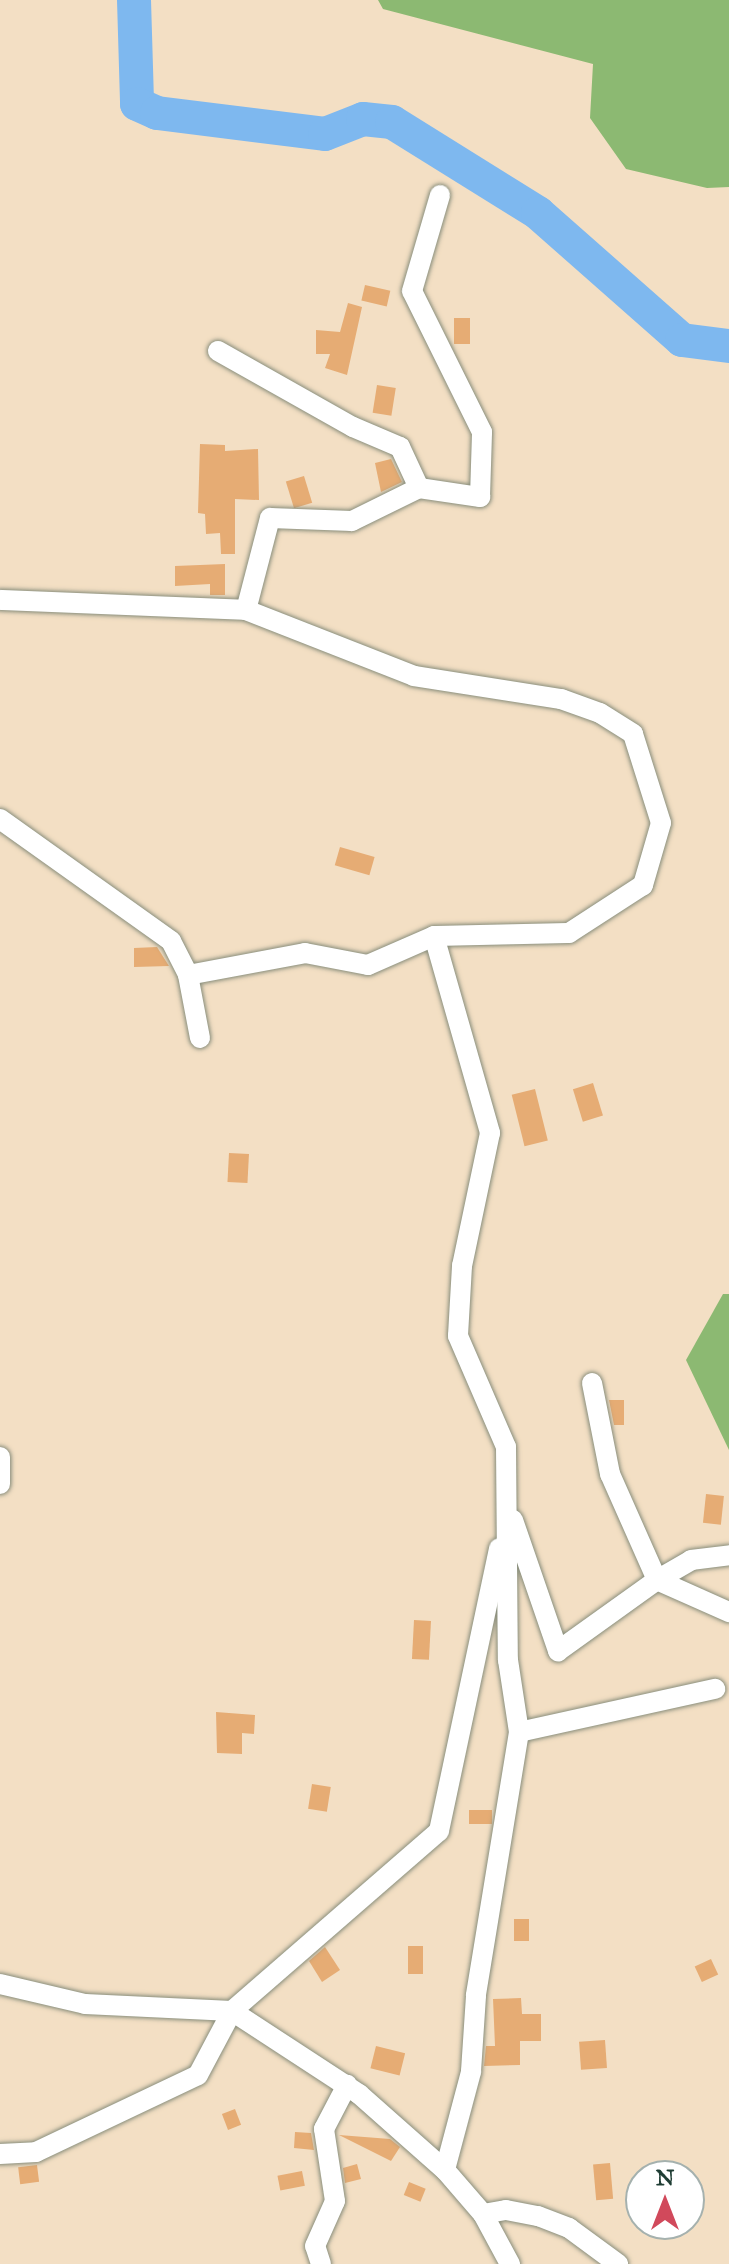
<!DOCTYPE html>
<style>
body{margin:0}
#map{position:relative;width:729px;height:2264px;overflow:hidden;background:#f3dfc4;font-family:"IM FELL Great Primer",serif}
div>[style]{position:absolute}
.forest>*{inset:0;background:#8cb972}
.river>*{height:34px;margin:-17px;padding:0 17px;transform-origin:17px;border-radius:17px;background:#7eb8ef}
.building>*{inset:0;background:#e6ac74;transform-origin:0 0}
.roads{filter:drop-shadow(0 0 2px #898e7c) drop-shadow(0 0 2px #898e7c)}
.minor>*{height:20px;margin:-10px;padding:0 10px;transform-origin:10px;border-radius:10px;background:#fff}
span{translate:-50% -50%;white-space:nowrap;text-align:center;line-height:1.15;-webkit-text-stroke:8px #fff;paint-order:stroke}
.north{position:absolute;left:625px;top:2160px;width:80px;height:80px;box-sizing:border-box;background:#fff;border:2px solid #a5b1ae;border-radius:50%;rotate:0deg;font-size:22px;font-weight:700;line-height:32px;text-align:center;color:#1f3d34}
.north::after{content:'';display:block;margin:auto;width:28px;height:36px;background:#d1495b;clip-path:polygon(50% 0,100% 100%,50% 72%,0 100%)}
</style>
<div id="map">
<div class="forest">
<div style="clip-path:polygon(378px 0,729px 0,729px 187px,707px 188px,626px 169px,590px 118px,593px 64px,383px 9px)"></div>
<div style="clip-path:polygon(723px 1294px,729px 1294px,729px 1450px,686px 1360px)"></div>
</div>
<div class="river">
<div style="left:134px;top:0;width:104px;rotate:88.3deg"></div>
<div style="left:137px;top:104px;width:22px;rotate:24deg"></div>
<div style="left:157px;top:113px;width:169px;rotate:7.1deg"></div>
<div style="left:325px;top:134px;width:41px;rotate:-21.5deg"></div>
<div style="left:363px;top:119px;width:29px;rotate:6deg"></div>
<div style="left:392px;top:122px;width:172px;rotate:31.9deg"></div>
<div style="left:538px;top:213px;width:192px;rotate:41.4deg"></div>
<div style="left:682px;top:340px;width:47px;rotate:7.3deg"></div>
</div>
<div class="building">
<div style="left:365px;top:285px;width:26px;height:16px;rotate:13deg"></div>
<div style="clip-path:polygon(348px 303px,362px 307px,347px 375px,325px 368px,330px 354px,316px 354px,316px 330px,340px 332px)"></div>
<div style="left:454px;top:318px;width:16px;height:26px"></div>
<div style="left:377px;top:385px;width:19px;height:28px;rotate:9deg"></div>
<div style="clip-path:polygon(200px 444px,225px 445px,225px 451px,258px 449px,259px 500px,235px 499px,235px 554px,221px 554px,220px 533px,206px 534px,205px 514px,198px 513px)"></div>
<div style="clip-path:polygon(391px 459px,402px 482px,381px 492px,375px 463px)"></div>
<div style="left:304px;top:476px;width:28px;height:19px;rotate:73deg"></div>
<div style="clip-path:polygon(225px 564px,225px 595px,210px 595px,210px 584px,175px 586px,175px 566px)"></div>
<div style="left:340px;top:847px;width:36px;height:19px;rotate:16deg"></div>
<div style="clip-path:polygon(157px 947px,169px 966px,134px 967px,134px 948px)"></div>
<div style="left:593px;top:1083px;width:34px;height:21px;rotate:73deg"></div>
<div style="left:535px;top:1089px;width:53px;height:24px;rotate:76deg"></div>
<div style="left:229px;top:1153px;width:20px;height:29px;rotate:3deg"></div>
<div style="clip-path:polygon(609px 1400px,624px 1400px,624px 1425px,614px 1425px)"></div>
<div style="left:706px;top:1494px;width:18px;height:29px;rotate:6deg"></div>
<div style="left:414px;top:1620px;width:17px;height:39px;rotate:3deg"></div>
<div style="clip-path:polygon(216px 1712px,255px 1715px,254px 1734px,242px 1733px,242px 1754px,217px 1753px)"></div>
<div style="left:312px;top:1784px;width:19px;height:25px;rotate:9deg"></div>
<div style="left:469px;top:1810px;width:23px;height:14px"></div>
<div style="left:514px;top:1919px;width:15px;height:22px"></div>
<div style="left:408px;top:1946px;width:15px;height:28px"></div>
<div style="clip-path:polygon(325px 1947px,340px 1970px,322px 1982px,309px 1961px)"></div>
<div style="left:711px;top:1959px;width:17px;height:18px;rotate:65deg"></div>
<div style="clip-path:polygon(521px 1998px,522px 2014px,541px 2014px,541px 2041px,520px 2041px,520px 2065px,484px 2066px,486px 2046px,495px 2046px,493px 1999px)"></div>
<div style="left:605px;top:2040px;width:28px;height:26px;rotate:86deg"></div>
<div style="left:376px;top:2046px;width:30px;height:23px;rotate:14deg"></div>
<div style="left:235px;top:2109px;width:17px;height:14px;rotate:69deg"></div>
<div style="clip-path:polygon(295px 2132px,311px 2133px,314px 2150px,294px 2148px)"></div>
<div style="clip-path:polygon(339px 2135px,390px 2139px,400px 2147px,391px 2161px)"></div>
<div style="left:610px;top:2163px;width:36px;height:17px;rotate:85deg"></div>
<div style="clip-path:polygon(357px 2164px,361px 2179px,345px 2183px,343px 2168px)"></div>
<div style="left:37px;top:2165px;width:17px;height:19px;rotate:83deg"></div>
<div style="left:302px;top:2171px;width:15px;height:25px;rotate:79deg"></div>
<div style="left:409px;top:2182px;width:18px;height:14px;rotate:22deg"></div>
</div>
<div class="roads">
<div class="minor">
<div style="left:218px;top:351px;width:155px;rotate:29.4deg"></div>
<div style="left:353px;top:427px;width:51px;rotate:23.1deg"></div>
<div style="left:400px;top:447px;width:45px;rotate:65.1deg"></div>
<div style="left:419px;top:488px;width:75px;rotate:153.8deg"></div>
<div style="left:352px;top:521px;width:82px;rotate:-177.9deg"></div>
<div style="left:270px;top:518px;width:95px;rotate:104.6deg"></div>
<div style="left:246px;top:610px;width:180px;rotate:21.4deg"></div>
<div style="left:414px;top:676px;width:149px;rotate:8.9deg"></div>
<div style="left:561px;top:699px;width:41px;rotate:19.7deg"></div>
<div style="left:600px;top:713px;width:39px;rotate:32deg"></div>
<div style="left:633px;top:734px;width:93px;rotate:72.5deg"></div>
<div style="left:661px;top:823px;width:65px;rotate:106.2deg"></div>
<div style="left:643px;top:885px;width:88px;rotate:147deg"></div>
<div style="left:569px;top:933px;width:135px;rotate:178.7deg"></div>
<div style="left:419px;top:488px;width:62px;rotate:8.4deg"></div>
<div style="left:480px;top:497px;width:65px;rotate:-88.2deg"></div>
<div style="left:482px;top:432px;width:157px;rotate:-116.4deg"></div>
<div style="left:412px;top:291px;width:100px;rotate:-73.7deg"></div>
<div style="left:0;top:600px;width:246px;rotate:2.3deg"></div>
<div style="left:0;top:819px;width:210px;rotate:35.5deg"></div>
<div style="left:171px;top:941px;width:38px;rotate:63deg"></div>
<div style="left:200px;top:1038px;width:64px;rotate:-100.8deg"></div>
<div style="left:188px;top:975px;width:119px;rotate:-10.6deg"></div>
<div style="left:305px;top:953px;width:64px;rotate:10.8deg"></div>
<div style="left:368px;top:965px;width:72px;rotate:-23.7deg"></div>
<div style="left:434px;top:936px;width:205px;rotate:74.1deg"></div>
<div style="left:490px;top:1133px;width:136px;rotate:101.9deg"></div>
<div style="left:462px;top:1266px;width:70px;rotate:93.3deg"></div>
<div style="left:458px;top:1336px;width:121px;rotate:66.6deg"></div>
<div style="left:506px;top:1447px;width:213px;rotate:89.5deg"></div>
<div style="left:508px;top:1660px;width:73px;rotate:81.3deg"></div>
<div style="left:519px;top:1732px;width:267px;rotate:99.3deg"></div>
<div style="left:476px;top:1996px;width:76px;rotate:93.8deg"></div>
<div style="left:471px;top:2072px;width:101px;rotate:104.9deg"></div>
<div style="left:592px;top:1383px;width:93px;rotate:78.8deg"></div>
<div style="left:610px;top:1474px;width:116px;rotate:66.1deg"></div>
<div style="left:657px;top:1580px;width:39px;rotate:-30deg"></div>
<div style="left:691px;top:1560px;width:38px;rotate:-7deg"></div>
<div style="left:0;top:1457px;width:27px;rotate:90deg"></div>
<div style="left:513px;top:1520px;width:139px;rotate:71deg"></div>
<div style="left:558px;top:1651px;width:122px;rotate:-35.6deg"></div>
<div style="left:657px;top:1580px;width:79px;rotate:24deg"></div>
<div style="left:519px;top:1732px;width:201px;rotate:-12.4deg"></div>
<div style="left:0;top:1984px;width:87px;rotate:13.2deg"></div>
<div style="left:85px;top:2004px;width:147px;rotate:2.7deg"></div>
<div style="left:232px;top:2011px;width:152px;rotate:33.2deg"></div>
<div style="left:359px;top:2094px;width:115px;rotate:41.5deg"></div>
<div style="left:445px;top:2170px;width:58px;rotate:49.2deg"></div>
<div style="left:483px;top:2214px;width:57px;rotate:61.6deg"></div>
<div style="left:0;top:2154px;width:36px;rotate:-3deg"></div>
<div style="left:36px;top:2152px;width:179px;rotate:-25.4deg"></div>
<div style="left:198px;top:2075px;width:72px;rotate:-62deg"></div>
<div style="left:232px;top:2011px;width:274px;rotate:-41deg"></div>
<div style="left:439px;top:1831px;width:289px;rotate:-78deg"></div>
<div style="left:483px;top:2214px;width:23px;rotate:-10deg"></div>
<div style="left:506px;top:2210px;width:33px;rotate:11deg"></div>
<div style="left:538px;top:2216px;width:33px;rotate:21deg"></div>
<div style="left:569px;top:2228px;width:61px;rotate:36.3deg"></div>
<div style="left:321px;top:2264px;width:19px;rotate:-108deg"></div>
<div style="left:315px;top:2246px;width:49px;rotate:-66deg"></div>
<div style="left:335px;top:2201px;width:73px;rotate:-98.7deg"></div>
<div style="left:324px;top:2129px;width:50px;rotate:-62.4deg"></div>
</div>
</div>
<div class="north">N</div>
</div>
